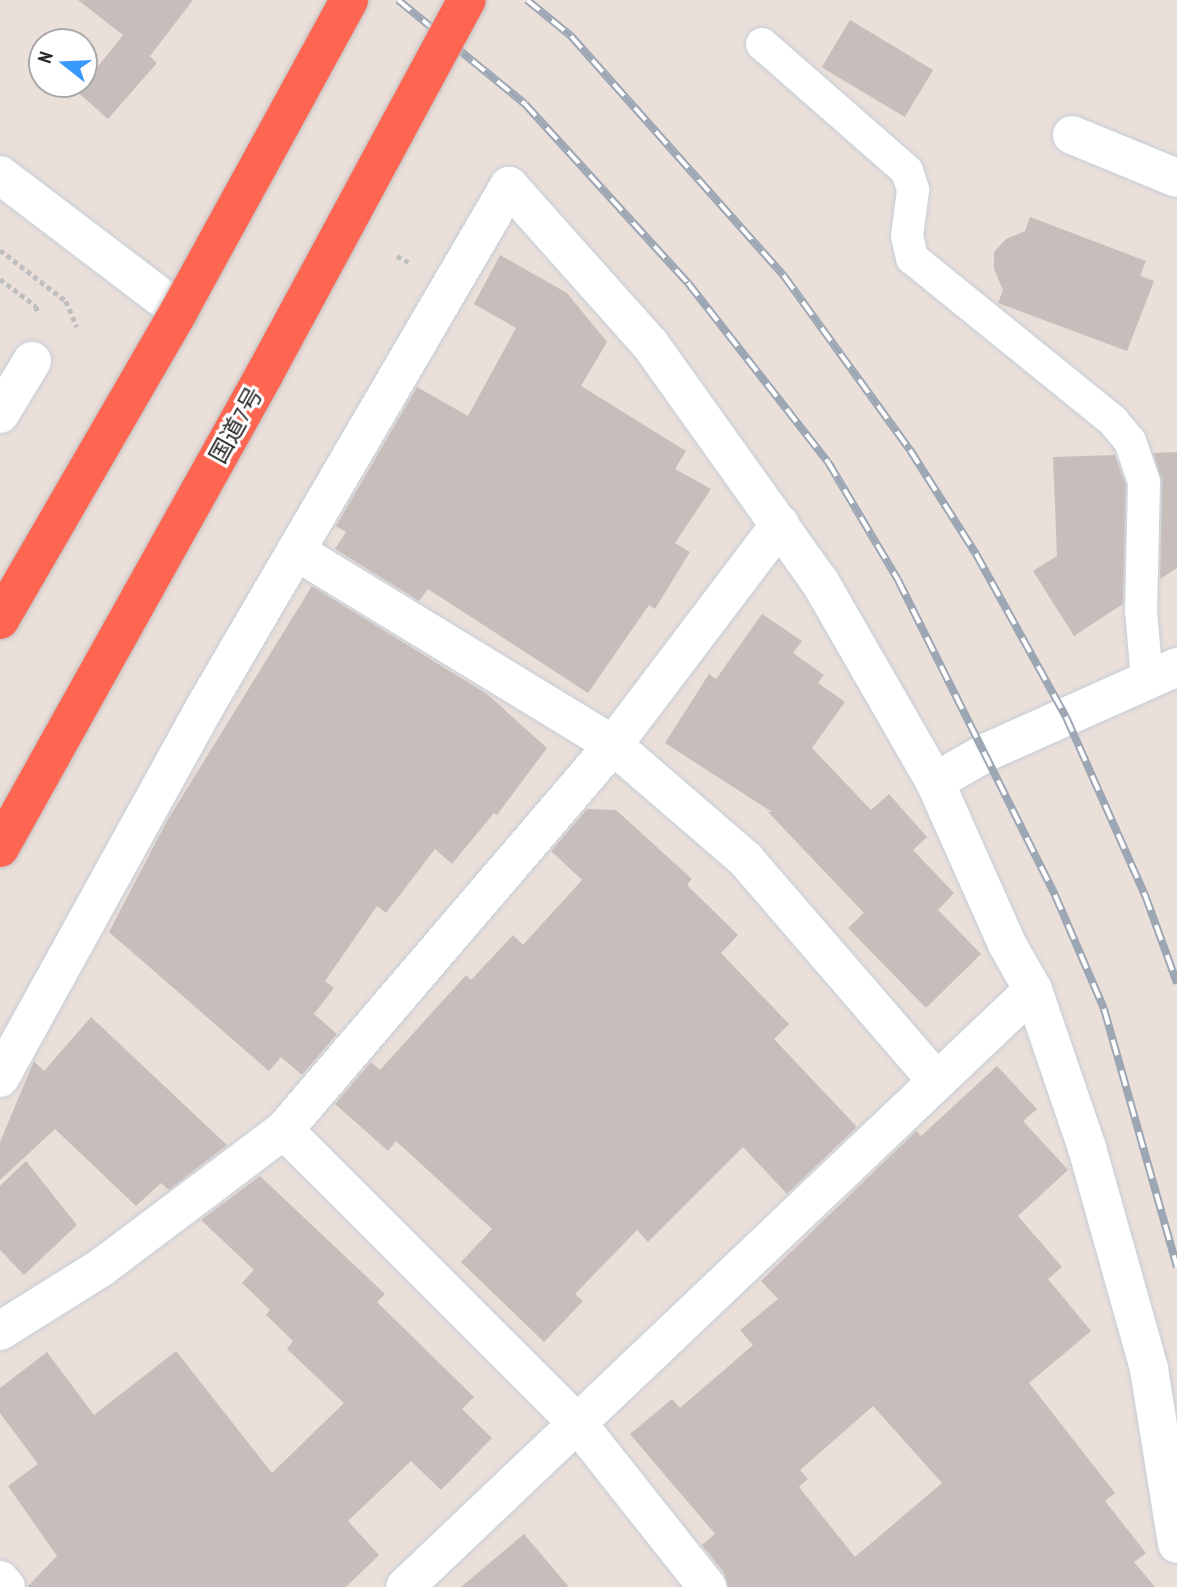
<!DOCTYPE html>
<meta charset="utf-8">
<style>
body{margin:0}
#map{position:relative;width:1177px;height:1587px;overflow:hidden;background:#ebdfda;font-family:"PT Sans Narrow","Noto Sans JP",sans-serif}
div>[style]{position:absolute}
.building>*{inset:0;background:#c7bdba;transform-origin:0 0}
.path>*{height:4.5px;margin-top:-2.25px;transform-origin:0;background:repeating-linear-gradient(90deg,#bfbfbf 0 5px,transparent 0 8.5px)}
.roads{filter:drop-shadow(0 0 2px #c6ced7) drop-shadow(0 0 2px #c6ced7)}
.lane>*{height:32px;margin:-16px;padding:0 16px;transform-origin:16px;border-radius:16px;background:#fff}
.street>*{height:38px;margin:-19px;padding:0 19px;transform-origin:19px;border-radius:19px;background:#fff}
.rail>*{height:8px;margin-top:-4px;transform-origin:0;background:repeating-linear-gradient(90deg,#fff 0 16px,#9da7b4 0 32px);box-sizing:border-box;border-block:2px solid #9da7b4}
.bridges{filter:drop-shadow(0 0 2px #bfbfbf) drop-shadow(0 0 2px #bfbfbf)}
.highway-bridge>*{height:38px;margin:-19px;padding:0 19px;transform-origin:19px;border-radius:19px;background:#ff6652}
span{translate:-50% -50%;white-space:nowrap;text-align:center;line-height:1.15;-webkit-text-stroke:6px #fff;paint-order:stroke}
.street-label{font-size:24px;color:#292929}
.north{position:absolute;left:28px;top:28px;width:70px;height:70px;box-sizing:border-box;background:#fff;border:2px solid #a9a9a9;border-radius:50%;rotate:288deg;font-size:19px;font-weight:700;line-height:28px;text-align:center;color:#292929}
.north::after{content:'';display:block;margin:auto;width:24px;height:32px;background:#389afb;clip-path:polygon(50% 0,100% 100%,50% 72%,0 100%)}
</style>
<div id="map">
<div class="building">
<div style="clip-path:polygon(78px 0,193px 0,150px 56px,142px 49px,157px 63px,108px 119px,74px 89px,84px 84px,123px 35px)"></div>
<div style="left:850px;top:20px;width:97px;height:55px;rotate:31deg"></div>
<div style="clip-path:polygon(1030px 217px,1146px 261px,1140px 276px,1154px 281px,1127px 351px,998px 303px,1003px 290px,994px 269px,994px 252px,1006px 239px,1025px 231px)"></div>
<div style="clip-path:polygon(500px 255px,567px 293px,607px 342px,581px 386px,686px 451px,675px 469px,711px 489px,675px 543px,690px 552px,655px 609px,649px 605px,588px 693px,428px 589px,419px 601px,335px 549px,346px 532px,336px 526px,417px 387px,468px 416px,516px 328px,474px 304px)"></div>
<div style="clip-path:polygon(1177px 452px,1177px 568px,1160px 579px,1162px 482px,1153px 453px)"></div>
<div style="clip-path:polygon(1115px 455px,1126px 485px,1123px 604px,1074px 636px,1033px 571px,1057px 556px,1053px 457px)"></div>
<div style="clip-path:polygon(312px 586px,487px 694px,547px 748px,497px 815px,494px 813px,452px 864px,435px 849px,386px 913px,377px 906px,325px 981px,334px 988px,314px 1014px,337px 1034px,302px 1075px,281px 1057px,269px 1071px,109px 932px,167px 821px)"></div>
<div style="clip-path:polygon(762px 614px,802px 641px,793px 653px,824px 675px,818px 683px,845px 702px,812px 748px,871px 810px,889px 794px,927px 837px,913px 850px,954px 893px,938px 910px,981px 954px,926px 1008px,848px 928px,864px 913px,768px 812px,772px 812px,665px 743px,709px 674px,716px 679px)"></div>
<div style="clip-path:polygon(587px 809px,616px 810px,692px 879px,687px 885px,738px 935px,721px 953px,789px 1024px,774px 1039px,857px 1127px,787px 1194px,743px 1147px,648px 1242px,637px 1230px,575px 1294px,583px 1301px,544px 1342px,461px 1262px,492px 1229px,396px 1141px,388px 1151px,335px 1104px,371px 1062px,380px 1070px,466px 975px,471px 980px,513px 935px,523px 945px,582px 880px,551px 851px)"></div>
<div style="clip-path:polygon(91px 1017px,227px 1145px,169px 1190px,161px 1183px,136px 1206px,55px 1129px,0 1180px,0 1142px,34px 1061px,44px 1071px)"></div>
<div style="clip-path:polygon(evenodd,997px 1066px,1037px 1109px,1023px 1121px,1068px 1170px,1018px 1216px,1062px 1267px,1048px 1279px,1091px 1331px,1029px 1383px,1115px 1493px,1105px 1501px,1146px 1553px,1134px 1562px,1155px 1587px,728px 1587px,724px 1573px,702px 1545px,715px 1534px,630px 1434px,672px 1399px,680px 1408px,753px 1345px,740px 1330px,778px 1299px,761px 1281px,916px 1131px,921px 1136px,997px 1066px,873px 1406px,942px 1483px,855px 1557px,799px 1487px,808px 1479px,800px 1470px,873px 1406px)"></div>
<div style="clip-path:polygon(26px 1161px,77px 1225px,24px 1275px,0 1250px,0 1186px)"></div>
<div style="clip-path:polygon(260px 1176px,385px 1294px,377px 1302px,474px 1397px,462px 1409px,492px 1438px,441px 1490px,411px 1461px,348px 1521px,379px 1555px,346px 1587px,27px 1587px,57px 1556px,8px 1486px,38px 1464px,0 1413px,0 1388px,47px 1352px,94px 1415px,176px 1351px,272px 1473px,344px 1403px,287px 1349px,293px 1341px,266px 1315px,270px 1310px,242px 1283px,254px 1270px,201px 1220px)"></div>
<div style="clip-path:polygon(524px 1534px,569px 1587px,461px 1587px)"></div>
</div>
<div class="path">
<div style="left:0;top:250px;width:83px;rotate:37.7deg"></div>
<div style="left:66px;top:301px;width:28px;rotate:67deg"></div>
<div style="left:397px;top:256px;width:13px;rotate:27deg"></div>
<div style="left:0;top:279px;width:45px;rotate:36.9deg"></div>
<div style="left:36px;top:306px;width:7px;rotate:74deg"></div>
</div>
<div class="roads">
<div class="lane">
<div style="left:762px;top:44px;width:193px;rotate:41.2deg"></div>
<div style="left:907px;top:171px;width:20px;rotate:72deg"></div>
<div style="left:913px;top:190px;width:46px;rotate:97.4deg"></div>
<div style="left:907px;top:236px;width:23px;rotate:77deg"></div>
<div style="left:912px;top:258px;width:259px;rotate:39deg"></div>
<div style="left:1113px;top:421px;width:26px;rotate:50deg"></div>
<div style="left:1130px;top:441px;width:43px;rotate:71.1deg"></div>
<div style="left:1144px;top:482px;width:128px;rotate:91.3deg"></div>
<div style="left:1141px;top:610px;width:70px;rotate:85.1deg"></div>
</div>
<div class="street">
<div style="left:1072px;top:135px;width:113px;rotate:22.3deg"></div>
<div style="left:0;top:175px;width:225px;rotate:37.2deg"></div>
<div style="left:0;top:414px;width:62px;rotate:-58.9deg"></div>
<div style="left:299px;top:553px;width:368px;rotate:31.4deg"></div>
<div style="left:613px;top:745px;width:176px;rotate:40.8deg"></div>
<div style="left:746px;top:860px;width:289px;rotate:49.2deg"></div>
<div style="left:935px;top:782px;width:60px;rotate:-30deg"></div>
<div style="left:987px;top:752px;width:208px;rotate:-24.1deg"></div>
<div style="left:1033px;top:990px;width:167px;rotate:71.1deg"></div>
<div style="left:1087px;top:1148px;width:230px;rotate:74.3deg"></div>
<div style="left:1149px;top:1369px;width:177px;rotate:80.9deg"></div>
<div style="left:0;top:1078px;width:426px;rotate:-61.1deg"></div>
<div style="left:206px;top:705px;width:601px;rotate:-59.72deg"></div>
<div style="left:509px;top:186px;width:212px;rotate:48.3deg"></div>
<div style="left:650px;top:344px;width:292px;rotate:54.5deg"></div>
<div style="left:820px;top:582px;width:231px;rotate:60.1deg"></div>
<div style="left:935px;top:782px;width:177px;rotate:66deg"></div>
<div style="left:1007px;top:944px;width:53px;rotate:60.5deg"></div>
<div style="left:1033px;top:990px;width:866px;rotate:136.45deg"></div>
<div style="left:284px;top:1130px;width:416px;rotate:45deg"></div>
<div style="left:578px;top:1424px;width:208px;rotate:51.6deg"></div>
<div style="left:0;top:1331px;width:120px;rotate:-32.1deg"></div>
<div style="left:102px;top:1267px;width:228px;rotate:-37deg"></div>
<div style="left:284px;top:1130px;width:506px;rotate:-49.48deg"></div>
<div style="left:613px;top:745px;width:277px;rotate:-52.9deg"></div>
<div style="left:0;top:1580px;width:9px;rotate:49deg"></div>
</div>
</div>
<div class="rail">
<div style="left:398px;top:0;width:164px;rotate:39.3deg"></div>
<div style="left:525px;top:104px;width:242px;rotate:47.7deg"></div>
<div style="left:688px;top:283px;width:227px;rotate:52deg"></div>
<div style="left:828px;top:462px;width:137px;rotate:59.3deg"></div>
<div style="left:898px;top:580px;width:352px;rotate:63.5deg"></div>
<div style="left:1055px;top:895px;width:124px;rotate:66.7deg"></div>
<div style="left:1104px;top:1009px;width:268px;rotate:74.2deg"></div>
<div style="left:527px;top:0;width:57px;rotate:39.3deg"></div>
<div style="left:571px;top:36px;width:321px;rotate:48.4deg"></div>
<div style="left:784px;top:276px;width:215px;rotate:54.1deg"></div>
<div style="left:910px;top:450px;width:123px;rotate:57.6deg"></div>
<div style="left:976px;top:554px;width:186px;rotate:61.1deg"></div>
<div style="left:1066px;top:717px;width:195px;rotate:66.1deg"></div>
<div style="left:1145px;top:895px;width:94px;rotate:70deg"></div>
</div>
<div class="bridges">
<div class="highway-bridge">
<div style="left:0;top:620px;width:357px;rotate:-59.9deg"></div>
<div style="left:179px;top:311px;width:354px;rotate:-61.3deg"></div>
<div style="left:0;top:848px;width:542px;rotate:-60.83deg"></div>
<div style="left:264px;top:375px;width:426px;rotate:-61.6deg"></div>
</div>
</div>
<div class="street-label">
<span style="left:236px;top:425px;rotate:-61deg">国道7号</span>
</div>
<div class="north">N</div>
</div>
